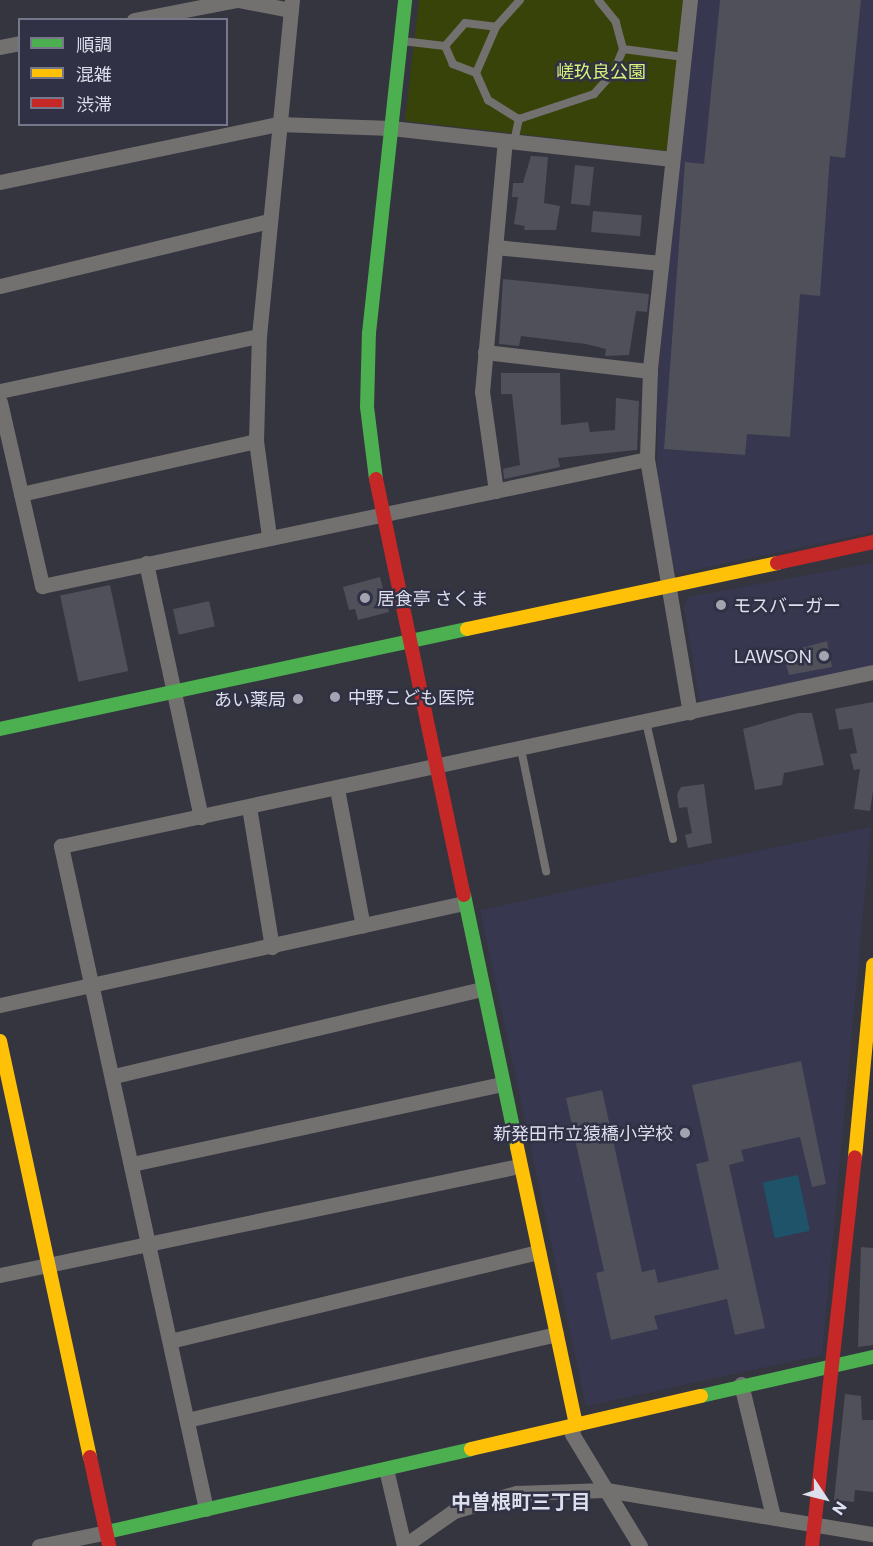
<!DOCTYPE html>
<meta charset="utf-8">
<style>
body{margin:0}
#map{position:relative;width:873px;height:1546px;overflow:hidden;background:#353540;font-family:Commissioner,"Noto Sans JP",sans-serif}
div>[style]{position:absolute}
.built>*{inset:0;background:#373750}
.green>*{inset:0;background:#384309}
.water>*{inset:0;background:#1f536a;transform-origin:0 0}
.building>*{inset:0;background:#4f5059;transform-origin:0 0}
.lane>*{height:8px;margin:-4px;padding:0 4px;transform-origin:4px;border-radius:4px;background:#737070}
.street>*{height:15px;margin:-7.5px;padding:0 7.5px;transform-origin:7.5px;border-radius:7.5px;background:#737070}
.fast>*{height:14px;margin:-7px;padding:0 7px;transform-origin:7px;border-radius:7px;background:#4caf50}
.slow>*{height:14px;margin:-7px;padding:0 7px;transform-origin:7px;border-radius:7px;background:#ffc107}
.jam>*{height:14px;margin:-7px;padding:0 7px;transform-origin:7px;border-radius:7px;background:#c62828}
.dots>*{width:16px;height:16px;translate:-50% -50%;box-sizing:border-box;border:3px solid #303145;border-radius:50%}
span{translate:-50% -50%;white-space:nowrap;text-align:center;line-height:1.15;-webkit-text-stroke:5px #303145;paint-order:stroke}
.park-label{font-size:18px;color:#d8f37c}
.poi-label{font-size:18px;color:#dedfec}
.left{translate:0 -50%;text-align:left}
.right{translate:-100% -50%;text-align:right}
.neighbourhood-label{font-size:20px;color:#dedfec;font-weight:700}
.legend{position:absolute;left:18px;top:18px;width:210px;height:108px;box-sizing:border-box;background:#303145;border:2px solid #767788;margin:0;padding:8px 10px;list-style:none;font-size:18px;color:#dedfec}
.legend li{display:flex;align-items:center;gap:12px;height:30px}
.legend b{width:30px;border:2px solid #767788}
.north{position:absolute;left:795px;top:1468px;width:60px;height:60px;-webkit-text-stroke:4px #303145;paint-order:stroke;rotate:125deg;font-size:16px;font-weight:700;line-height:24px;text-align:center;color:#dedfec}
.north::after{content:'';display:block;margin:auto;width:21px;height:27px;background:#dedfec;clip-path:polygon(50% 0,100% 100%,50% 72%,0 100%)}
</style>
<div id="map">
<div class="built">
<div style="clip-path:polygon(697px 0,873px 0,873px 532px,676px 574px,657px 492px,658px 371px)"></div>
<div style="clip-path:polygon(873px 563px,873px 668px,708px 703px,699px 699px,684px 607px,688px 597px)"></div>
<div style="clip-path:polygon(871px 827px,822px 1355px,586px 1406px,480px 910px)"></div>
</div>
<div class="green">
<div style="clip-path:polygon(419px 0,684px 0,667px 151px,405px 121px)"></div>
</div>
<div class="water">
<div style="left:798px;top:1175px;width:57px;height:36px;rotate:78deg"></div>
</div>
<div class="building">
<div style="clip-path:polygon(720px 0,861px 0,845px 158px,830px 156px,820px 296px,800px 294px,790px 437px,747px 434px,745px 455px,664px 449px,685px 162px,704px 164px)"></div>
<div style="clip-path:polygon(531px 156px,548px 157px,544px 203px,560px 206px,556px 230px,524px 230px,525px 226px,514px 224px,518px 197px,512px 197px,513px 183px,523px 183px)"></div>
<div style="left:575px;top:165px;width:19px;height:39px;rotate:6deg"></div>
<div style="left:593px;top:211px;width:49px;height:21px;rotate:5deg"></div>
<div style="clip-path:polygon(503px 279px,649px 294px,647px 312px,636px 311px,629px 355px,605px 356px,606px 349px,586px 344px,521px 336px,519px 346px,499px 344px)"></div>
<div style="clip-path:polygon(501px 373px,560px 373px,561px 425px,588px 422px,590px 432px,615px 430px,616px 398px,639px 401px,637px 450px,558px 458px,560px 467px,504px 479px,503px 469px,520px 465px,512px 394px,501px 394px)"></div>
<div style="clip-path:polygon(380px 577px,389px 612px,358px 620px,355px 609px,349px 610px,343px 587px)"></div>
<div style="left:110px;top:585px;width:88px;height:51px;rotate:78deg"></div>
<div style="left:209px;top:601px;width:26px;height:37px;rotate:77deg"></div>
<div style="clip-path:polygon(827px 641px,832px 667px,789px 675px,783px 653px)"></div>
<div style="clip-path:polygon(873px 702px,873px 791px,870px 811px,854px 809px,860px 769px,854px 770px,850px 754px,857px 753px,852px 728px,839px 730px,835px 709px)"></div>
<div style="clip-path:polygon(798px 713px,812px 713px,824px 765px,784px 773px,782px 785px,755px 790px,743px 729px)"></div>
<div style="clip-path:polygon(704px 784px,712px 843px,688px 848px,685px 835px,692px 833px,687px 807px,679px 808px,677px 794px,681px 787px)"></div>
<div style="clip-path:polygon(801px 1061px,826px 1184px,812px 1187px,800px 1137px,741px 1150px,744px 1161px,729px 1165px,765px 1328px,735px 1335px,727px 1299px,654px 1316px,658px 1329px,611px 1340px,596px 1273px,604px 1271px,566px 1098px,602px 1090px,642px 1272px,655px 1269px,658px 1283px,719px 1269px,696px 1164px,709px 1161px,692px 1085px)"></div>
<div style="clip-path:polygon(861px 1247px,873px 1248px,873px 1345px,858px 1347px)"></div>
<div style="clip-path:polygon(845px 1394px,861px 1396px,862px 1420px,873px 1420px,873px 1492px,855px 1490px,854px 1502px,834px 1500px)"></div>
</div>
<div class="lane">
<div style="left:520px;top:0;width:36px;rotate:132deg"></div>
<div style="left:496px;top:27px;width:50px;rotate:113.5deg"></div>
<div style="left:476px;top:73px;width:30px;rotate:66deg"></div>
<div style="left:488px;top:100px;width:36px;rotate:32deg"></div>
<div style="left:519px;top:119px;width:79px;rotate:-18.4deg"></div>
<div style="left:594px;top:94px;width:28px;rotate:-48deg"></div>
<div style="left:613px;top:73px;width:26px;rotate:-67deg"></div>
<div style="left:623px;top:49px;width:28px;rotate:-105deg"></div>
<div style="left:616px;top:22px;width:28px;rotate:-129deg"></div>
<div style="left:402px;top:41px;width:43px;rotate:6.6deg"></div>
<div style="left:623px;top:49px;width:61px;rotate:7.6deg"></div>
<div style="left:476px;top:73px;width:25px;rotate:-159deg"></div>
<div style="left:453px;top:64px;width:20px;rotate:-114deg"></div>
<div style="left:445px;top:46px;width:30px;rotate:-49deg"></div>
<div style="left:465px;top:23px;width:31px;rotate:7deg"></div>
<div style="left:514px;top:142px;width:24px;rotate:-78deg"></div>
<div style="left:646px;top:722px;width:120px;rotate:77deg"></div>
<div style="left:521px;top:749px;width:125px;rotate:78.4deg"></div>
</div>
<div class="street">
<div style="left:238px;top:0;width:54px;rotate:10.7deg"></div>
<div style="left:690px;top:0;width:373px;rotate:96.2deg"></div>
<div style="left:650px;top:371px;width:88px;rotate:92deg"></div>
<div style="left:647px;top:459px;width:257px;rotate:80.4deg"></div>
<div style="left:134px;top:20px;width:105px;rotate:-11deg"></div>
<div style="left:0;top:47px;width:20px;rotate:-11deg"></div>
<div style="left:0;top:182px;width:284px;rotate:-11.8deg"></div>
<div style="left:278px;top:124px;width:113px;rotate:2deg"></div>
<div style="left:391px;top:128px;width:283px;rotate:6.3deg"></div>
<div style="left:495px;top:247px;width:167px;rotate:5.5deg"></div>
<div style="left:0;top:286px;width:277px;rotate:-13.6deg"></div>
<div style="left:485px;top:352px;width:166px;rotate:6.6deg"></div>
<div style="left:0;top:391px;width:265px;rotate:-12deg"></div>
<div style="left:0;top:402px;width:189px;rotate:77.1deg"></div>
<div style="left:42px;top:586px;width:618px;rotate:-11.86deg"></div>
<div style="left:496px;top:491px;width:100px;rotate:-98deg"></div>
<div style="left:482px;top:392px;width:252px;rotate:-84.8deg"></div>
<div style="left:21px;top:494px;width:241px;rotate:-12.7deg"></div>
<div style="left:269px;top:536px;width:96px;rotate:-97.8deg"></div>
<div style="left:256px;top:441px;width:105px;rotate:-88.4deg"></div>
<div style="left:259px;top:336px;width:338px;rotate:-84.4deg"></div>
<div style="left:146px;top:563px;width:260px;rotate:77.8deg"></div>
<div style="left:337px;top:789px;width:139px;rotate:79.3deg"></div>
<div style="left:249px;top:807px;width:142px;rotate:80.7deg"></div>
<div style="left:0;top:1005px;width:475px;rotate:-12.4deg"></div>
<div style="left:114px;top:1076px;width:378px;rotate:-13.3deg"></div>
<div style="left:132px;top:1164px;width:379px;rotate:-12.2deg"></div>
<div style="left:0;top:1275px;width:530px;rotate:-11.86deg"></div>
<div style="left:170px;top:1341px;width:379px;rotate:-13.6deg"></div>
<div style="left:741px;top:1384px;width:136px;rotate:76.4deg"></div>
<div style="left:187px;top:1420px;width:379px;rotate:-13.1deg"></div>
<div style="left:575px;top:1421px;width:13px;rotate:103deg"></div>
<div style="left:572px;top:1434px;width:131px;rotate:58.7deg"></div>
<div style="left:386px;top:1469px;width:79px;rotate:76.8deg"></div>
<div style="left:206px;top:1509px;width:679px;rotate:-102.34deg"></div>
<div style="left:61px;top:846px;width:830px;rotate:-12.09deg"></div>
<div style="left:39px;top:1546px;width:69px;rotate:-11.6deg"></div>
<div style="left:404px;top:1546px;width:61px;rotate:-35deg"></div>
<div style="left:454px;top:1511px;width:65px;rotate:-16.2deg"></div>
<div style="left:516px;top:1493px;width:90px;rotate:-1.9deg"></div>
<div style="left:606px;top:1490px;width:271px;rotate:9.4deg"></div>
</div>
<div class="fast">
<div style="left:376px;top:479px;width:73px;rotate:-97.1deg"></div>
<div style="left:367px;top:407px;width:74px;rotate:-88.5deg"></div>
<div style="left:369px;top:333px;width:335px;rotate:-83.8deg"></div>
<div style="left:0;top:729px;width:478px;rotate:-12.1deg"></div>
<div style="left:464px;top:895px;width:258px;rotate:78.1deg"></div>
<div style="left:701px;top:1396px;width:176px;rotate:-12.8deg"></div>
<div style="left:107px;top:1532px;width:373px;rotate:-12.8deg"></div>
</div>
<div class="slow">
<div style="left:467px;top:629px;width:317px;rotate:-12deg"></div>
<div style="left:0;top:1041px;width:426px;rotate:77.8deg"></div>
<div style="left:517px;top:1147px;width:280px;rotate:78deg"></div>
<div style="left:855px;top:1157px;width:193px;rotate:-84.6deg"></div>
<div style="left:471px;top:1449px;width:236px;rotate:-13deg"></div>
</div>
<div class="jam">
<div style="left:376px;top:479px;width:425px;rotate:78.1deg"></div>
<div style="left:777px;top:563px;width:98px;rotate:-12.3deg"></div>
<div style="left:90px;top:1457px;width:90px;rotate:77.8deg"></div>
<div style="left:812px;top:1546px;width:391px;rotate:-83.7deg"></div>
</div>
<div class="dots">
<div style="left:365px;top:598px;background:#a3a4b0"></div>
<div style="left:721px;top:605px;background:#a3a4b0"></div>
<div style="left:824px;top:656px;background:#a3a4b0"></div>
<div style="left:335px;top:697px;background:#a3a4b0"></div>
<div style="left:298px;top:699px;background:#a3a4b0"></div>
<div style="left:685px;top:1133px;background:#a3a4b0"></div>
</div>
<div class="park-label">
<span style="left:601px;top:71px">嵯玖良公園</span>
</div>
<div class="poi-label">
<span class="left" style="left:377px;top:598px">居食亭 さくま</span>
<span class="left" style="left:733px;top:605px">モスバーガー</span>
<span class="right" style="left:812px;top:656px">LAWSON</span>
<span class="left" style="left:348px;top:697px">中野こども医院</span>
<span class="right" style="left:286px;top:699px">あい薬局</span>
<span class="right" style="left:673px;top:1133px">新発田市立猿橋小学校</span>
</div>
<div class="neighbourhood-label">
<span style="left:521px;top:1501px">中曽根町三丁目</span>
</div>
<ul class="legend">
<li><b style="height:8px;background:#4caf50"></b>順調</li>
<li><b style="height:8px;background:#ffc107"></b>混雑</li>
<li><b style="height:8px;background:#c62828"></b>渋滞</li>
</ul>
<div class="north">N</div>
</div>
